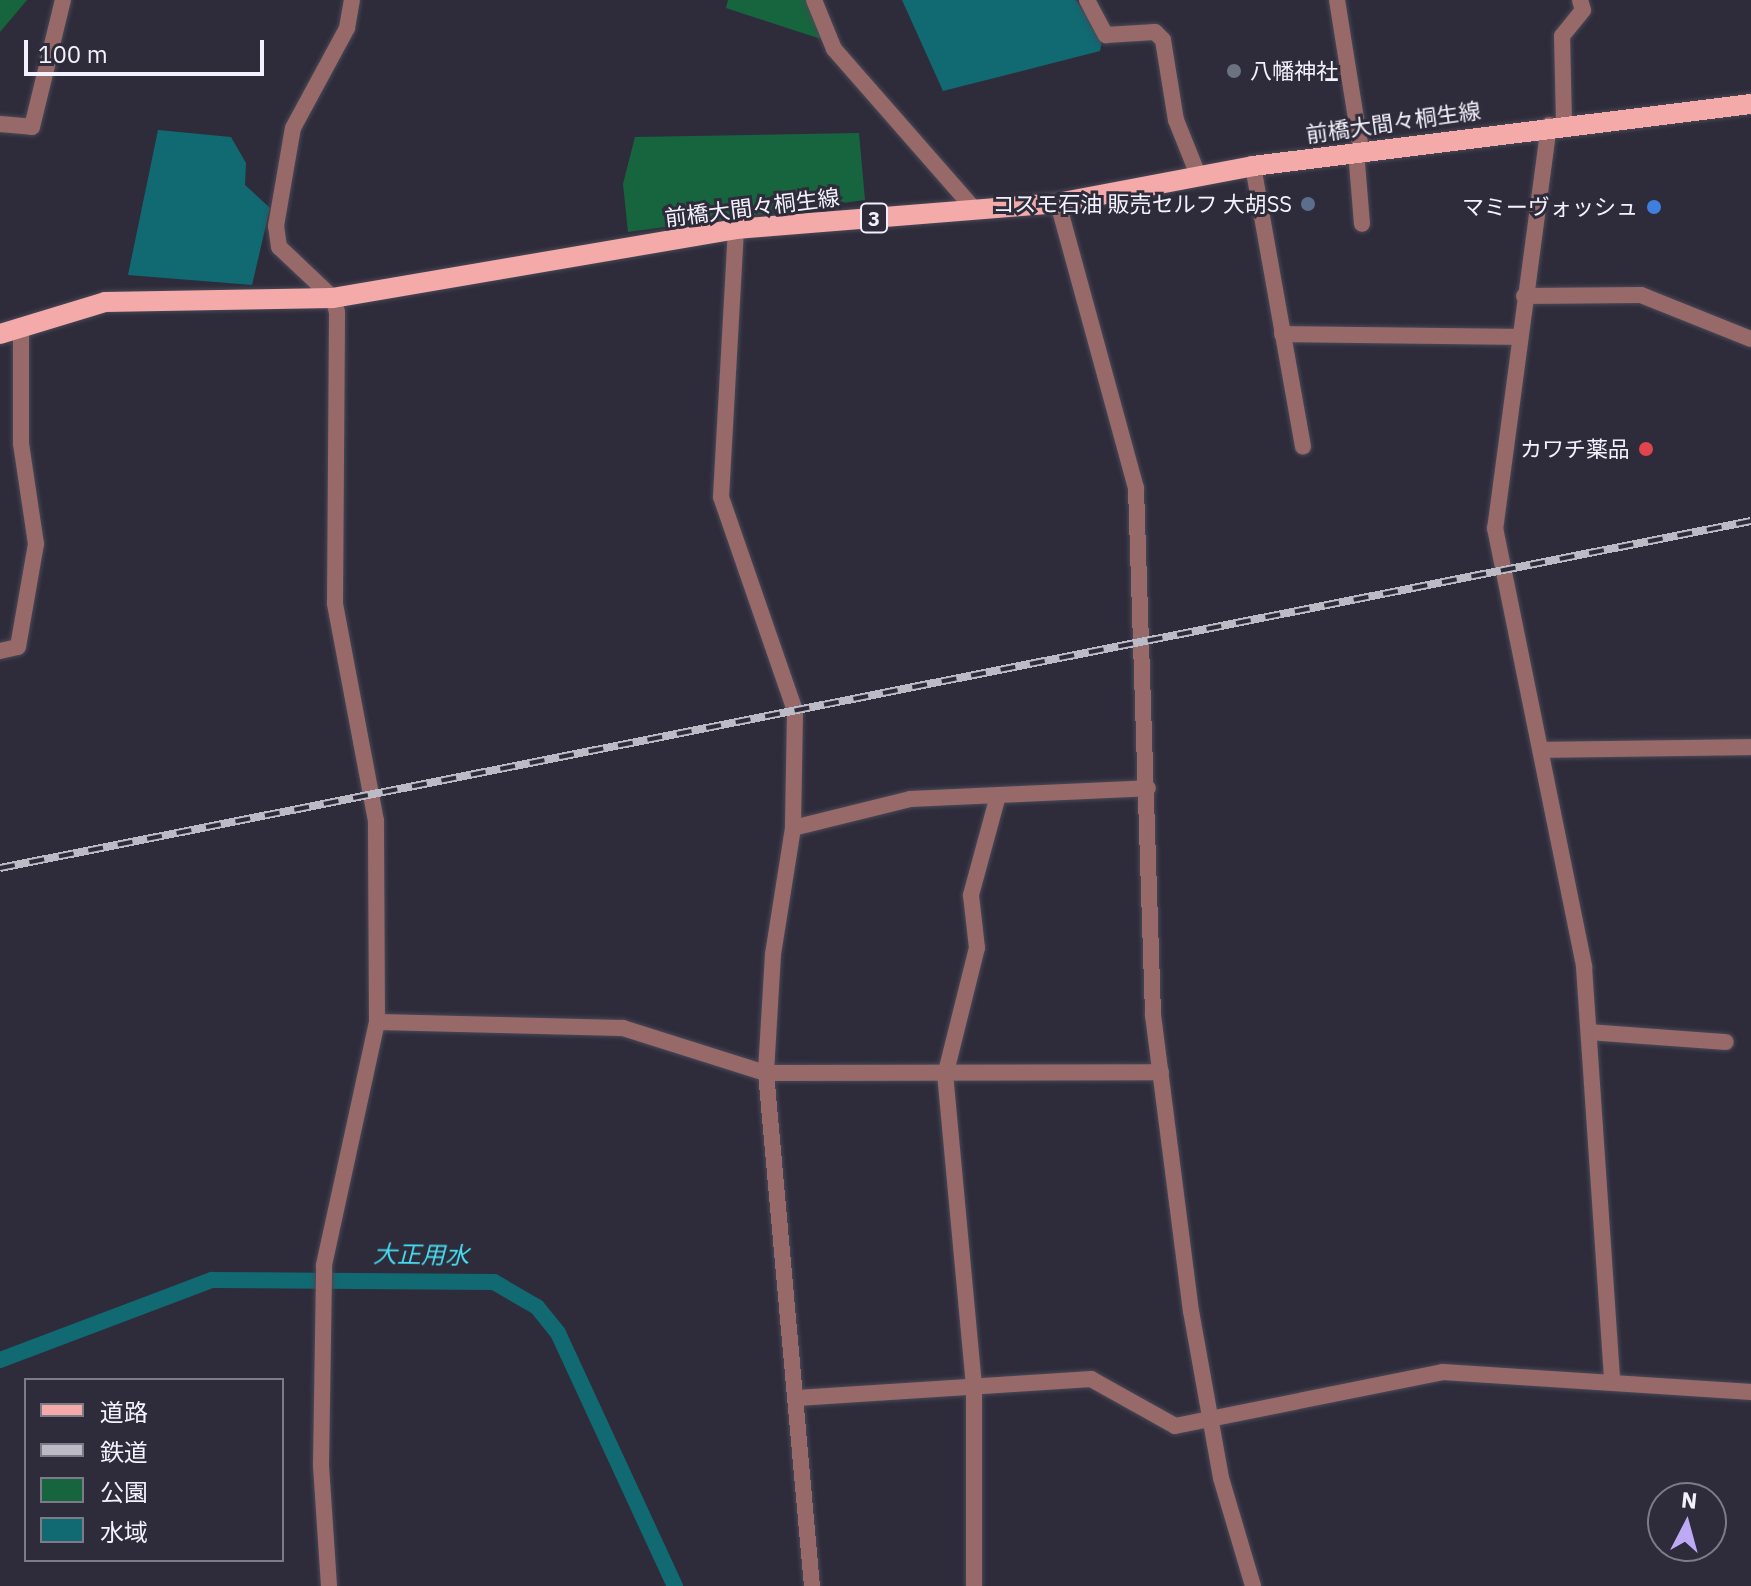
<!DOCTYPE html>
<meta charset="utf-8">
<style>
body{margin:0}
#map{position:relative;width:1751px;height:1586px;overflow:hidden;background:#2e2c3b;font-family:"IBM Plex Sans","Noto Sans JP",sans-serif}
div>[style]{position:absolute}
.green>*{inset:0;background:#17653e}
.water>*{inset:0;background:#116972}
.canal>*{height:16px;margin:-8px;padding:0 8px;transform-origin:8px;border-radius:8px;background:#116972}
.roads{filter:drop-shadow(0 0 2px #4a4856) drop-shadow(0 0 2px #4a4856)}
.street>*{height:16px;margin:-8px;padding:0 8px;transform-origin:8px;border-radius:8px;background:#976a69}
.primary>*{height:20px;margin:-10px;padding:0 10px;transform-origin:10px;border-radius:10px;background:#f4aaa9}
.rail>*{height:8px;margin-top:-4px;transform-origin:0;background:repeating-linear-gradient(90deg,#2e2c3b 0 15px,#bbbac5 0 30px);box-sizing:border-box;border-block:2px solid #bbbac5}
.dots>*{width:22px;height:22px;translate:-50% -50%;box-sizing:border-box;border:4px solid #2e2c3b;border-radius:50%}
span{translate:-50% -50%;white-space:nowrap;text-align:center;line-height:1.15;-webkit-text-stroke:6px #2e2c3b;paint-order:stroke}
.shield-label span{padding:2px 6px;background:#2e2c3b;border:2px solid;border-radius:6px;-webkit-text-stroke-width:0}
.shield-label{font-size:20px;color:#f3f2fc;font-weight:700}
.poi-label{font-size:22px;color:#f3f2fc}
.left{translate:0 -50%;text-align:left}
.right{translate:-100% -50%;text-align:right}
.street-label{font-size:22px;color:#f3f2fc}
.water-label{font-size:24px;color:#45dff1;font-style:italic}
.legend{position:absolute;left:24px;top:1378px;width:260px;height:184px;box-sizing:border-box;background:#2e2c3b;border:2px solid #7d7b88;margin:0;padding:10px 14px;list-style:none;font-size:24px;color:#f3f2fc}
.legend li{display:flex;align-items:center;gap:16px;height:40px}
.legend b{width:40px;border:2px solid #7d7b88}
.north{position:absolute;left:1647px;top:1482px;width:80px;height:80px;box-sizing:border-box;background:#2e2c3b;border:2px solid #7d7b88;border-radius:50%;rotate:6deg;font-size:22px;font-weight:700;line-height:32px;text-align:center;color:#f3f2fc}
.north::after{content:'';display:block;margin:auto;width:28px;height:36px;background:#bea9f4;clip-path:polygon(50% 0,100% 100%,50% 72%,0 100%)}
.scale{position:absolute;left:24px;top:40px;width:240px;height:36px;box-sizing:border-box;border:4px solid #f3f2fc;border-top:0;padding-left:10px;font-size:24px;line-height:28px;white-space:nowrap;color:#f3f2fc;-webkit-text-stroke:6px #2e2c3b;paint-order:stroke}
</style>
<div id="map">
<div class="green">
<div style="clip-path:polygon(0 0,27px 0,0 32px)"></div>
<div style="clip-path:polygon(728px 0,810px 0,824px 40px,726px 8px)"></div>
<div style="clip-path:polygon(859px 133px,865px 200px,628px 232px,623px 184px,635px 137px)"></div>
</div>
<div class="water">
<div style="clip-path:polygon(902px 0,1076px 0,1102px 40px,1100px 51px,943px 91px)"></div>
<div style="clip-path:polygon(158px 130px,231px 137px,246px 163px,245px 185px,270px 208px,252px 285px,128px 275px)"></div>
</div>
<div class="canal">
<div style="left:0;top:1360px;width:227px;rotate:-20.7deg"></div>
<div style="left:212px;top:1280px;width:282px;rotate:0.4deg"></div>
<div style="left:494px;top:1282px;width:50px;rotate:30.2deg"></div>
<div style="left:537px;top:1307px;width:33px;rotate:51deg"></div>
<div style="left:558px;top:1333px;width:279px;rotate:65.2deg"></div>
</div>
<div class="roads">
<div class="street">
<div style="left:814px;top:0;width:53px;rotate:67.8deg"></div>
<div style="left:834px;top:49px;width:214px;rotate:48.8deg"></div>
<div style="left:1087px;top:0;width:40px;rotate:62deg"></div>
<div style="left:1106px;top:35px;width:49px;rotate:-3.5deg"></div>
<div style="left:1155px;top:32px;width:11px;rotate:45deg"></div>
<div style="left:1163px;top:40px;width:81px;rotate:80.8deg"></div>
<div style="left:1176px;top:120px;width:59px;rotate:68.2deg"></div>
<div style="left:1337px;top:0;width:152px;rotate:80.9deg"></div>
<div style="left:1564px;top:123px;width:87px;rotate:-91.3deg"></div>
<div style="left:1562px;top:36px;width:33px;rotate:-51deg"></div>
<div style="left:1583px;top:10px;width:10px;rotate:-107deg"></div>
<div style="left:0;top:124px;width:32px;rotate:5deg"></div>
<div style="left:32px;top:127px;width:131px;rotate:-76.3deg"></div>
<div style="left:1549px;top:125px;width:407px;rotate:97.6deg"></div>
<div style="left:1495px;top:528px;width:448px;rotate:78.5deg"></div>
<div style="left:1584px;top:967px;width:416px;rotate:86.1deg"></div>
<div style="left:1356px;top:151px;width:73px;rotate:85.3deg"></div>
<div style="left:1253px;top:166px;width:285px;rotate:79.9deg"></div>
<div style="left:1058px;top:203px;width:295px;rotate:74.7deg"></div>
<div style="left:1136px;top:488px;width:527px;rotate:88.15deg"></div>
<div style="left:1153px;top:1015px;width:298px;rotate:82.7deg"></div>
<div style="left:1191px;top:1311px;width:170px;rotate:79.8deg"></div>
<div style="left:1221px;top:1478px;width:113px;rotate:73.5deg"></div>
<div style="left:736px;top:229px;width:268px;rotate:93.2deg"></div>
<div style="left:721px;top:497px;width:226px;rotate:70.9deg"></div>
<div style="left:795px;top:711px;width:117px;rotate:91deg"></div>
<div style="left:793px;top:828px;width:128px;rotate:99deg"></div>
<div style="left:773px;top:954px;width:119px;rotate:93.4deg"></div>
<div style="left:766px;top:1073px;width:515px;rotate:84.88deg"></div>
<div style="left:1524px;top:296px;width:117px;rotate:-0.5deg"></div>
<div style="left:1641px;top:295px;width:118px;rotate:21.8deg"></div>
<div style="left:1282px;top:334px;width:236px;rotate:0.7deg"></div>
<div style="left:0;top:651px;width:18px;rotate:-13deg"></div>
<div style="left:18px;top:647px;width:105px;rotate:-80.1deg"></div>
<div style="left:36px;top:544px;width:101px;rotate:-98.5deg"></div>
<div style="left:21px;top:444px;width:118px;rotate:-90deg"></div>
<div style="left:1541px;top:750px;width:210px;rotate:-0.8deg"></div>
<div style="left:793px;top:828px;width:121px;rotate:-13.9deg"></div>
<div style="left:910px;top:799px;width:238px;rotate:-2.6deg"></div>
<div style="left:377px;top:1022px;width:246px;rotate:1.4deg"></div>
<div style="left:623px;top:1028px;width:150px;rotate:17.5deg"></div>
<div style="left:766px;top:1073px;width:395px;rotate:-0.1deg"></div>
<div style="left:1589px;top:1032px;width:137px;rotate:4.2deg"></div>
<div style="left:797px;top:1398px;width:295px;rotate:-3.7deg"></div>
<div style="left:1091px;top:1379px;width:96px;rotate:29.2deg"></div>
<div style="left:1175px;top:1426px;width:273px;rotate:-11.4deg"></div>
<div style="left:1443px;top:1372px;width:309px;rotate:3.7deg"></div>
<div style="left:329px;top:1586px;width:121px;rotate:-93.8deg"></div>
<div style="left:321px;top:1465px;width:200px;rotate:-89.1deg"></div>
<div style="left:324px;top:1265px;width:249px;rotate:-77.7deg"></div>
<div style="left:377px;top:1022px;width:201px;rotate:-90.3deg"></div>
<div style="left:376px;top:821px;width:222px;rotate:-100.7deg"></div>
<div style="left:335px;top:603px;width:291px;rotate:-89.6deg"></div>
<div style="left:337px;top:312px;width:15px;rotate:-106deg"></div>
<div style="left:333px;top:298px;width:74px;rotate:-136.6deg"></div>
<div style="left:279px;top:247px;width:21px;rotate:-98deg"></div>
<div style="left:276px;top:226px;width:99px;rotate:-80.2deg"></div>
<div style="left:293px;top:128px;width:114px;rotate:-61.6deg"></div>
<div style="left:347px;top:28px;width:28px;rotate:-80deg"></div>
<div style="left:974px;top:1586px;width:200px;rotate:-90deg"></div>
<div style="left:974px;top:1386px;width:311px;rotate:-95.3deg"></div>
<div style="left:945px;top:1076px;width:132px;rotate:-76deg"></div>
<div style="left:977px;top:948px;width:53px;rotate:-96.5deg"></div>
<div style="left:971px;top:895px;width:99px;rotate:-74.8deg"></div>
</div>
<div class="primary">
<div style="left:0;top:334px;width:110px;rotate:-16.9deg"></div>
<div style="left:105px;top:302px;width:228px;rotate:-1deg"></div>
<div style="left:333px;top:298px;width:409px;rotate:-9.7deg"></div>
<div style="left:736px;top:229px;width:323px;rotate:-4.6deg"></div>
<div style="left:1058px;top:203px;width:198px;rotate:-10.7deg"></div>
<div style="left:1253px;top:166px;width:502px;rotate:-7.1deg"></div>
</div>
</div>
<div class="rail">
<div style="left:0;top:868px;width:1785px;rotate:-11.21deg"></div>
</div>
<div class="dots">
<div style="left:1234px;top:71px;background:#6b7280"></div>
<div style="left:1308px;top:204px;background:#5c6f8a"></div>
<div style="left:1654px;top:207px;background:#3f7fe0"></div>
<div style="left:1646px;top:449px;background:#e0444e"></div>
</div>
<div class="shield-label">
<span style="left:874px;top:218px">3</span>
</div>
<div class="poi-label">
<span class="left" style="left:1250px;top:71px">八幡神社</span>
<span class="right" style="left:1292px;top:204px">コスモ石油 販売セルフ 大胡SS</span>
<span class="right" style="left:1638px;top:207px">マミーヴォッシュ</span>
<span class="right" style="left:1630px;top:449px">カワチ薬品</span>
</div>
<div class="street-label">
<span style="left:1393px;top:122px;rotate:-8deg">前橋大間々桐生線</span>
<span style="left:752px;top:207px;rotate:-7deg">前橋大間々桐生線</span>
</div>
<div class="water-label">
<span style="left:421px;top:1255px;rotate:1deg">大正用水</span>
</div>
<ul class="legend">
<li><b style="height:10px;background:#f4aaa9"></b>道路</li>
<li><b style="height:10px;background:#bbbac5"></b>鉄道</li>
<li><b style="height:22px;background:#17653e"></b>公園</li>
<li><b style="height:22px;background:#116972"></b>水域</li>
</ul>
<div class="north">N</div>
<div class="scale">100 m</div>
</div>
